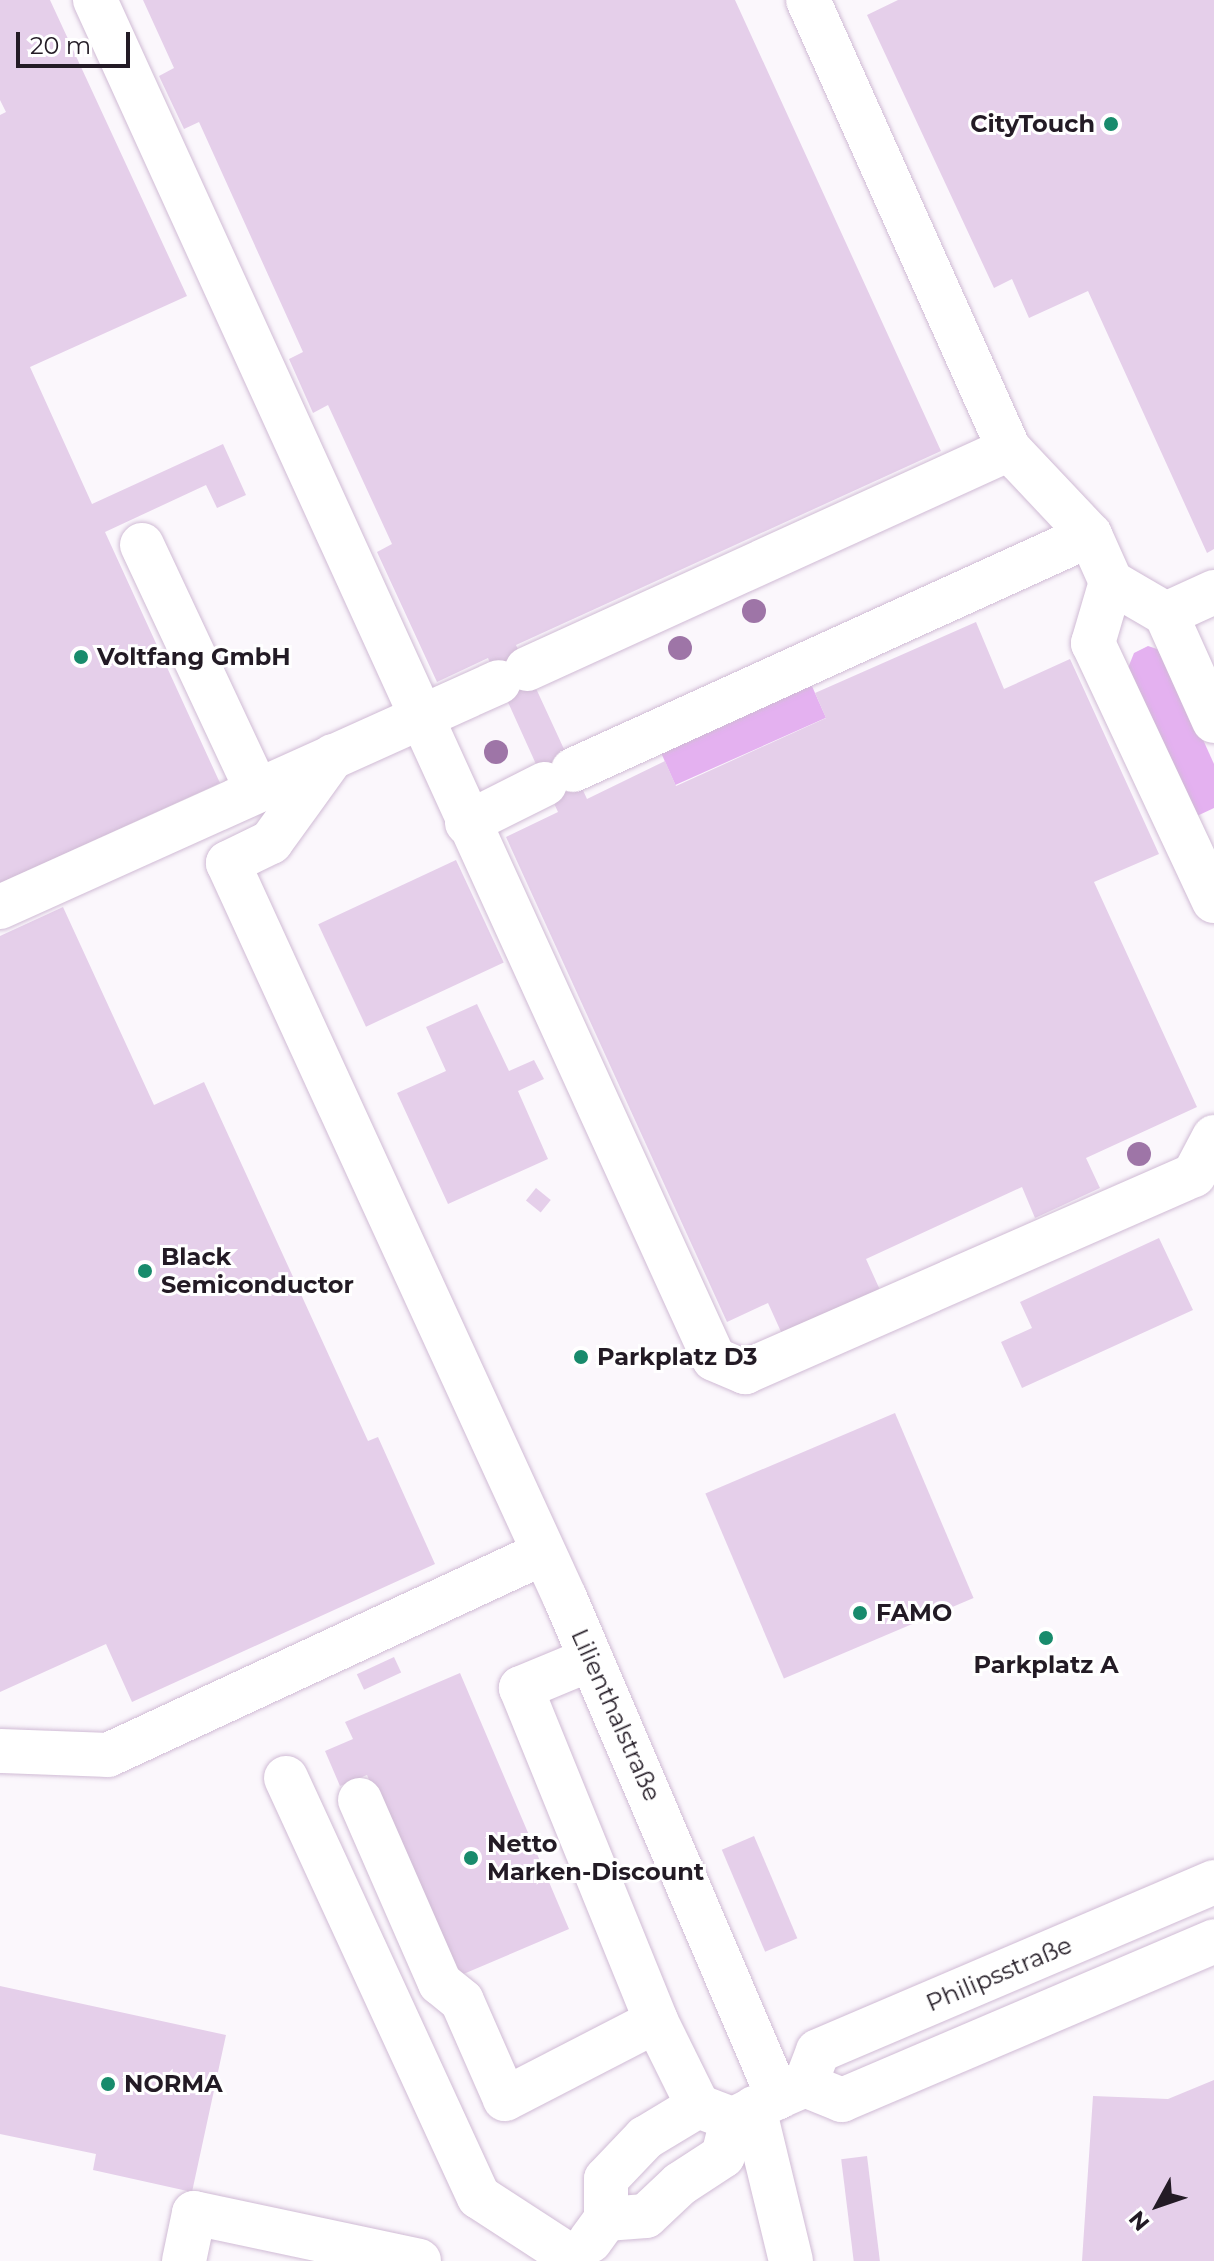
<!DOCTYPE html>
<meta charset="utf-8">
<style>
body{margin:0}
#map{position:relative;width:1214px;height:2261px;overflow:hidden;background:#fbf7fc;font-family:Montserrat,sans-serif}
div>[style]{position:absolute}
.green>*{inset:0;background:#e4b1f0;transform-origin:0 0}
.building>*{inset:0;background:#e5cfea;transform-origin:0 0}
.roads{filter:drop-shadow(0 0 2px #d0bbd5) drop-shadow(0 0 2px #d0bbd5)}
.minor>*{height:44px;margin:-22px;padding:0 22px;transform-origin:22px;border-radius:22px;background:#fff}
.trees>*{width:24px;height:24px;margin:-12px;border-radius:50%;background:#9e75a7}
.dots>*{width:22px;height:22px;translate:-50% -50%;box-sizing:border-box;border:4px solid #fff;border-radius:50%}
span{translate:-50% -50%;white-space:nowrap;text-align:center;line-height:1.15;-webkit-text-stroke:6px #fff;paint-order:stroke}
.poi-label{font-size:24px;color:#231b25;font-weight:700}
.right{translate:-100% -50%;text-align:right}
.left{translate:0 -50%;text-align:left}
.street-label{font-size:24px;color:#231b25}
.north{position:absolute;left:1118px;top:2165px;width:80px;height:80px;-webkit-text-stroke:6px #fff;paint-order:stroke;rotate:230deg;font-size:22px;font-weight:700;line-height:32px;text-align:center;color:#231b25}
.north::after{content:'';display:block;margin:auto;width:28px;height:36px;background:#231b25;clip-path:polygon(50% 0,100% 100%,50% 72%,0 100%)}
.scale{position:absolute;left:16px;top:32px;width:114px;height:36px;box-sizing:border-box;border:4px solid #231b25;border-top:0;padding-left:10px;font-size:24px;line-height:28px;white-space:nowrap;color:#231b25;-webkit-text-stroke:6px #fff;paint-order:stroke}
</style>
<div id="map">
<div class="green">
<div style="clip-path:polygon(1148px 646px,1163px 651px,1214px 764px,1214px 808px,1197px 816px,1128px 668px,1134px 653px)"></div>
<div style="left:811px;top:684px;width:37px;height:165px;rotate:66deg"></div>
</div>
<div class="building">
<div style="clip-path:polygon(0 0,50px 0,187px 296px,30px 367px,92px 504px,223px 444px,246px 495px,217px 508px,206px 485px,105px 532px,220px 783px,0 883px,0 115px,6px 112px,0 100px)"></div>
<div style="clip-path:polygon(143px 0,735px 0,941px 451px,516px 645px,587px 799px,665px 761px,676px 786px,826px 718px,815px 693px,976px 622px,1004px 689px,1070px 659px,1159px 854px,1094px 882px,1197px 1107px,1086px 1158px,1100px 1188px,1035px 1218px,1022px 1187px,866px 1259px,880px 1290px,782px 1334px,768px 1303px,727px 1322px,506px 837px,558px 812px,545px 784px,488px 658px,437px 682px,377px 552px,392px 544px,328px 405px,313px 413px,289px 359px,303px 352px,199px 122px,184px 129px,159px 76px,174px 68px)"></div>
<div style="clip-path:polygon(898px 0,1214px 0,1214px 549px,1207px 553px,1088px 291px,1029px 318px,1012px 279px,994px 288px,867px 15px)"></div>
<div style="left:456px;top:860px;width:113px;height:152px;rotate:65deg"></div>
<div style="clip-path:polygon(63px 907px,154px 1105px,204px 1082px,368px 1441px,378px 1437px,435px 1564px,132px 1702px,106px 1644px,0 1692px,0 936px)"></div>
<div style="clip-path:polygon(477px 1004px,509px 1071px,534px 1060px,544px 1079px,518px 1091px,548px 1159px,448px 1204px,397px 1093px,446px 1071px,426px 1027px)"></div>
<div style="left:536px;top:1188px;width:19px;height:16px;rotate:39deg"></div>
<div style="clip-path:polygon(1159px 1238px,1193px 1310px,1022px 1388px,1001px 1342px,1032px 1328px,1020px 1302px)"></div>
<div style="left:895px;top:1413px;width:201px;height:206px;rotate:67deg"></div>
<div style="left:394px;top:1657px;width:17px;height:41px;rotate:65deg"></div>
<div style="clip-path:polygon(460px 1673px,569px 1929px,454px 1978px,367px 1775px,340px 1786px,325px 1751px,353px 1739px,345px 1722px)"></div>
<div style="left:754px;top:1836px;width:111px;height:35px;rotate:67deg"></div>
<div style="clip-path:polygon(0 1986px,226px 2035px,192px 2192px,93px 2170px,96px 2154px,0 2134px)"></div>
<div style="clip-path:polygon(1214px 2080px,1214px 2261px,1082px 2261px,1093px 2096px,1168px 2099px)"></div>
<div style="left:867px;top:2156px;width:106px;height:26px;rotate:83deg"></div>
</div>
<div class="roads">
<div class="minor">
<div style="left:95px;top:0;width:1493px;rotate:65.51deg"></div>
<div style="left:714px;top:1359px;width:34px;rotate:23deg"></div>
<div style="left:745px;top:1372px;width:490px;rotate:-23.7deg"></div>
<div style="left:1194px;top:1175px;width:43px;rotate:-62.2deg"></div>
<div style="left:808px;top:0;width:492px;rotate:65.9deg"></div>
<div style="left:1009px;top:449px;width:118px;rotate:46.7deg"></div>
<div style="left:1090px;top:535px;width:51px;rotate:65.9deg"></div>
<div style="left:142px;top:545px;width:271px;rotate:64.9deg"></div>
<div style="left:1166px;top:614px;width:53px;rotate:-24.6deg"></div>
<div style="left:527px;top:669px;width:530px;rotate:-24.53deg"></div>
<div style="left:1214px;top:721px;width:117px;rotate:-114.2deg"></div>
<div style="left:1166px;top:614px;width:64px;rotate:-149.8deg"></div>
<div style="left:1111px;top:582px;width:64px;rotate:106.4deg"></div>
<div style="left:1093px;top:643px;width:285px;rotate:64.9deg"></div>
<div style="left:333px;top:756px;width:106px;rotate:125.8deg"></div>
<div style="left:271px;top:842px;width:48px;rotate:154deg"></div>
<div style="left:228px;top:863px;width:809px;rotate:65.37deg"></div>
<div style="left:565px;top:1598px;width:543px;rotate:66.88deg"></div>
<div style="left:573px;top:770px;width:568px;rotate:-24.44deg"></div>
<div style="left:467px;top:823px;width:87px;rotate:-26.6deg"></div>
<div style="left:0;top:907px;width:547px;rotate:-24.27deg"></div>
<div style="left:591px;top:1659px;width:76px;rotate:157.5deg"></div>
<div style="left:521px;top:1688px;width:359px;rotate:67.9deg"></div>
<div style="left:656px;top:2021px;width:95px;rotate:63.7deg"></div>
<div style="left:0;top:1751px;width:108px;rotate:2.1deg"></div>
<div style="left:108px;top:1755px;width:480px;rotate:-24.9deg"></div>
<div style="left:286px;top:1778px;width:461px;rotate:65.3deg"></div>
<div style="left:479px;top:2197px;width:116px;rotate:33deg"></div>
<div style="left:360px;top:1800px;width:200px;rotate:66.4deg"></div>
<div style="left:440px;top:1983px;width:28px;rotate:39deg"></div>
<div style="left:462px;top:2001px;width:107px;rotate:66.3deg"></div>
<div style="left:505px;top:2099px;width:170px;rotate:-27.3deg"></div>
<div style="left:805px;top:2085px;width:36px;rotate:-69deg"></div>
<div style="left:818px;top:2051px;width:431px;rotate:-23.1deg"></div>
<div style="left:754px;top:2108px;width:157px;rotate:76.4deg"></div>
<div style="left:606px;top:2219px;width:40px;rotate:-4.3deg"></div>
<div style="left:646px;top:2216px;width:47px;rotate:-43.3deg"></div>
<div style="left:680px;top:2184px;width:51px;rotate:-33.1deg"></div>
<div style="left:723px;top:2156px;width:37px;rotate:-76deg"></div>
<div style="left:732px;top:2120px;width:51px;rotate:-26.6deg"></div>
<div style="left:778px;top:2097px;width:30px;rotate:-24deg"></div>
<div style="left:805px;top:2085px;width:40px;rotate:22deg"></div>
<div style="left:842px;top:2100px;width:405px;rotate:-23.1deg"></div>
<div style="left:590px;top:2241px;width:27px;rotate:-54deg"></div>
<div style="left:606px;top:2219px;width:40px;rotate:-90deg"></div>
<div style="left:606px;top:2179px;width:57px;rotate:-46.4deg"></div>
<div style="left:645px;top:2138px;width:62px;rotate:-31.1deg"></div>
<div style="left:698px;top:2106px;width:30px;rotate:21deg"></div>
<div style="left:184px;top:2261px;width:49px;rotate:-78.2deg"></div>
<div style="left:194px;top:2213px;width:230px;rotate:12deg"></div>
</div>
</div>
<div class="trees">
<div style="left:754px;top:611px"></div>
<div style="left:680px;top:648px"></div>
<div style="left:496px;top:752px"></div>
<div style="left:1139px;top:1154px"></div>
</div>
<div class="dots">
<div style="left:1111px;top:124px;background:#188b6c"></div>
<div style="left:81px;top:657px;background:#188b6c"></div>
<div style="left:145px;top:1271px;background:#188b6c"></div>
<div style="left:581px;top:1357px;background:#188b6c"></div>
<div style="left:860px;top:1613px;background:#188b6c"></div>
<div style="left:1046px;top:1638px;background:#188b6c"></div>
<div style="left:471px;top:1858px;background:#188b6c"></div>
<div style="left:108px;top:2084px;background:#188b6c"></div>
</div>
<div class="poi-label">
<span class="right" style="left:1095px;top:124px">CityTouch</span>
<span class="left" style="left:97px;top:657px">Voltfang GmbH</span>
<span class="left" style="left:161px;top:1271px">Black<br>Semiconductor</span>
<span class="left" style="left:597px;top:1357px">Parkplatz D3</span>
<span class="left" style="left:876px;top:1613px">FAMO</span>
<span style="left:1046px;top:1665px">Parkplatz A</span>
<span class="left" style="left:487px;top:1858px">Netto<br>Marken-Discount</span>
<span class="left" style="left:124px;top:2084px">NORMA</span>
</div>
<div class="street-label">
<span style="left:616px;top:1715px;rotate:66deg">Lilienthalstraße</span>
<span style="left:999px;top:1974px;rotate:-23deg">Philipsstraße</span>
</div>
<div class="north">N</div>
<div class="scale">20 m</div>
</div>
